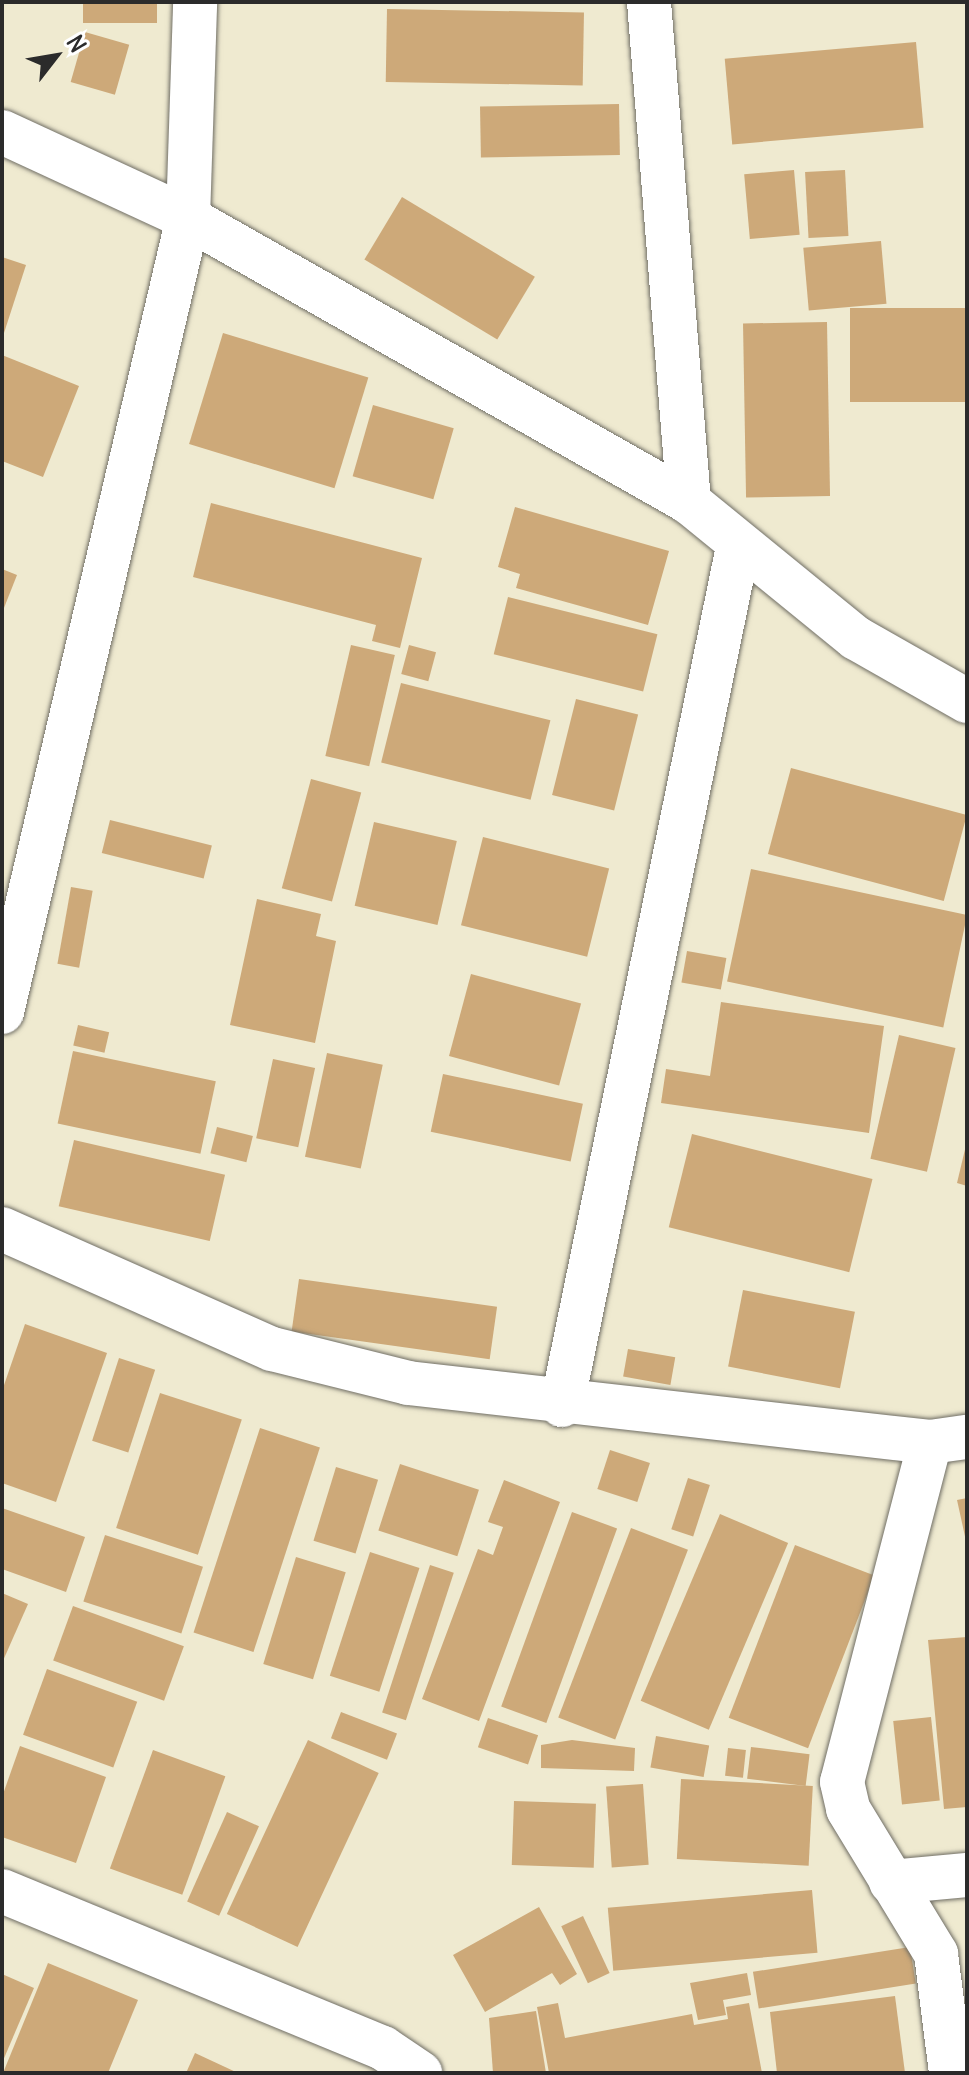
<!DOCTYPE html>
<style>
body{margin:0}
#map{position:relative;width:969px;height:2075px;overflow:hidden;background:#efead0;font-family:Delius,sans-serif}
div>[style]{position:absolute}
.building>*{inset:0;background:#cda979;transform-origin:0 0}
.roads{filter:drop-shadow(0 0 2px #706e65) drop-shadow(0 0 2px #706e65)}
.minor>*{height:44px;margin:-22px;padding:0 22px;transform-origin:22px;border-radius:22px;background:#fff}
span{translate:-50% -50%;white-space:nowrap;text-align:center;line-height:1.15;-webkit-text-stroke:8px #fff;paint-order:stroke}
.frame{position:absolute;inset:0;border:4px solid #2b2b2b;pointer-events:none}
.north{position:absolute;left:16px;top:16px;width:80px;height:80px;-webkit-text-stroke:6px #fff;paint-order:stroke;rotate:59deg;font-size:22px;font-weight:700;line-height:32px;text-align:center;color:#2b2b2b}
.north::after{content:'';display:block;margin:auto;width:28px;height:36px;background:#2b2b2b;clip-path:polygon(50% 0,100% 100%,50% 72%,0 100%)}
</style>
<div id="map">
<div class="building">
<div style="left:83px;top:2px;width:74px;height:21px"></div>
<div style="left:387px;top:9px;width:197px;height:73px;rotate:1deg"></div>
<div style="left:85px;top:32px;width:46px;height:52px;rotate:16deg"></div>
<div style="left:916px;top:42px;width:86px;height:192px;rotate:85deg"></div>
<div style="left:619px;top:104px;width:51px;height:139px;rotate:89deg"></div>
<div style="left:794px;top:170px;width:65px;height:50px;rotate:85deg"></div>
<div style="left:845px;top:170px;width:66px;height:40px;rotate:87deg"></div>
<div style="left:402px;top:197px;width:155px;height:73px;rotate:31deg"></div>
<div style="left:881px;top:241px;width:63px;height:78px;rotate:85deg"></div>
<div style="clip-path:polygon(2px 257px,26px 265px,4px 333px,2px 332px)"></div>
<div style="left:967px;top:308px;width:94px;height:117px;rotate:90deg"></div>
<div style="left:827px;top:322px;width:174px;height:84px;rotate:89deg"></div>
<div style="left:223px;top:333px;width:152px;height:116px;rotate:17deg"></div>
<div style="clip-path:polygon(2px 355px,79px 386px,43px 477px,2px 461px)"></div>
<div style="left:373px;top:405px;width:84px;height:74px;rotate:16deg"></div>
<div style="clip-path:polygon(211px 503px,422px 558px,400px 648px,372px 641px,376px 625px,193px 577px)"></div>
<div style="clip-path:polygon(515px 507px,669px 551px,648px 625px,516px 588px,520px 574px,498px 567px)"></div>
<div style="clip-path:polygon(2px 569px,17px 575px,2px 613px)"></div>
<div style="left:508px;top:597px;width:154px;height:59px;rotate:14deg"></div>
<div style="left:351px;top:645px;width:45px;height:114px;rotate:13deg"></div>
<div style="left:409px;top:645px;width:28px;height:30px;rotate:15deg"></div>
<div style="left:401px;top:683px;width:154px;height:82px;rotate:14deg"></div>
<div style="left:576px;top:699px;width:64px;height:99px;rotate:14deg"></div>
<div style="left:791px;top:768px;width:182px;height:89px;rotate:15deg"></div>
<div style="left:311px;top:779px;width:52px;height:113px;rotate:15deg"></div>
<div style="left:110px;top:820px;width:105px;height:34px;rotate:14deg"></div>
<div style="left:374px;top:822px;width:85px;height:86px;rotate:13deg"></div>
<div style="left:483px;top:837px;width:130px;height:91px;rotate:14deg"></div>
<div style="left:751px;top:869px;width:221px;height:115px;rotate:12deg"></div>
<div style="left:71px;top:887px;width:22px;height:78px;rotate:10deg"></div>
<div style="clip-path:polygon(257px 899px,321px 914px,316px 936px,336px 941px,315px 1043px,230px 1025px)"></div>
<div style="left:687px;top:951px;width:40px;height:32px;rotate:10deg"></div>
<div style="left:471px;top:974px;width:114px;height:85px;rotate:15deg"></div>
<div style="clip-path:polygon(721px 1002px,884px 1026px,869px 1133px,661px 1103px,666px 1069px,710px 1076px)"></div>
<div style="left:78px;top:1025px;width:32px;height:21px;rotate:13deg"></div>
<div style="left:899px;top:1035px;width:58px;height:127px;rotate:13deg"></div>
<div style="left:73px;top:1051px;width:146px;height:74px;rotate:12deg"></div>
<div style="left:327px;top:1053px;width:57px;height:106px;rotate:12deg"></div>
<div style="left:273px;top:1059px;width:43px;height:81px;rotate:12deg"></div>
<div style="left:443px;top:1074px;width:143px;height:59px;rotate:12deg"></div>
<div style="left:217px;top:1127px;width:37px;height:27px;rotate:14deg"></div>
<div style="left:692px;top:1134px;width:186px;height:96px;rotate:14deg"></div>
<div style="left:74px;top:1140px;width:155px;height:68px;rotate:13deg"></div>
<div style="clip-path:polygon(967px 1141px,967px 1186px,957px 1183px)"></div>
<div style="left:299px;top:1279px;width:200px;height:53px;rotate:8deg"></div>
<div style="left:743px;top:1290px;width:114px;height:78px;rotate:11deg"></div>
<div style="clip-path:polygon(25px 1324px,107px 1353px,56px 1502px,2px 1483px,2px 1391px)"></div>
<div style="left:628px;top:1349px;width:48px;height:28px;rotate:10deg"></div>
<div style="left:119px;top:1358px;width:38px;height:87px;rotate:18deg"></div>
<div style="left:160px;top:1393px;width:86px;height:142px;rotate:18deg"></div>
<div style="left:260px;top:1428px;width:63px;height:215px;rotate:18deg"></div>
<div style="left:610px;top:1450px;width:42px;height:41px;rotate:18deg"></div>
<div style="left:400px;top:1464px;width:83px;height:70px;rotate:18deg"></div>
<div style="left:336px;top:1467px;width:44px;height:77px;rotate:17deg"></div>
<div style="left:688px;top:1478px;width:23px;height:54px;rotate:18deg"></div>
<div style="clip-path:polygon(504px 1480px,560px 1502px,479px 1721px,422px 1699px,478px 1549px,493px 1555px,503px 1527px,488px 1522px)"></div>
<div style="clip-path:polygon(967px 1498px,967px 1541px,966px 1541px,957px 1500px)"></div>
<div style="clip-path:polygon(2px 1508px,85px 1537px,66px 1592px,2px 1569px)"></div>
<div style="left:572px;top:1512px;width:48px;height:207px;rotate:20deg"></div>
<div style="left:720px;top:1514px;width:74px;height:203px;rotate:23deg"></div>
<div style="left:631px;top:1528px;width:61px;height:203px;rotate:21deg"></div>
<div style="left:105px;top:1535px;width:103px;height:70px;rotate:18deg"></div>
<div style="left:795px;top:1545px;width:85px;height:185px;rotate:21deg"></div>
<div style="left:370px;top:1552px;width:52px;height:130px;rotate:18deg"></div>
<div style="left:296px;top:1557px;width:52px;height:112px;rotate:17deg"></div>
<div style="left:430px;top:1565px;width:25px;height:155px;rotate:18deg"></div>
<div style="clip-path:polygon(2px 1593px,28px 1604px,2px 1663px)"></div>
<div style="left:73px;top:1606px;width:118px;height:58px;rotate:20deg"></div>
<div style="clip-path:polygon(967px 1637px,967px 1807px,944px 1809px,928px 1640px)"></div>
<div style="left:47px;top:1669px;width:96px;height:70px;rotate:20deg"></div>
<div style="left:341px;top:1712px;width:60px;height:28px;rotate:21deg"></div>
<div style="left:931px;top:1717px;width:84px;height:38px;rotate:84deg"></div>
<div style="left:488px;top:1718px;width:53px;height:31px;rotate:19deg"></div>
<div style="left:656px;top:1736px;width:54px;height:32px;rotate:10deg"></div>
<div style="left:308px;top:1740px;width:78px;height:192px;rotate:25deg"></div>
<div style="clip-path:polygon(572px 1740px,635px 1748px,634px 1771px,541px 1768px,541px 1745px)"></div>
<div style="clip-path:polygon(20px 1746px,106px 1777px,76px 1863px,2px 1837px,2px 1797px)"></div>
<div style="left:751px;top:1747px;width:59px;height:32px;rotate:7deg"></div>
<div style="left:728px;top:1748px;width:18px;height:28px;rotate:6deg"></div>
<div style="left:153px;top:1750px;width:77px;height:126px;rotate:20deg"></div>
<div style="left:681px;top:1779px;width:132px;height:80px;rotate:3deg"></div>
<div style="left:643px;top:1784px;width:81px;height:37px;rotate:86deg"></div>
<div style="left:514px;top:1801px;width:82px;height:64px;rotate:2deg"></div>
<div style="left:227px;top:1812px;width:35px;height:98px;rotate:24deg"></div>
<div style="left:812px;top:1890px;width:63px;height:205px;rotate:85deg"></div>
<div style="clip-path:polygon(539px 1907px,577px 1974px,560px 1985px,552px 1973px,485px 2012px,453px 1955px)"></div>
<div style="left:583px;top:1916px;width:63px;height:24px;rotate:65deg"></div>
<div style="left:910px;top:1947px;width:37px;height:159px;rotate:81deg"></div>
<div style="clip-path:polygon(48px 1963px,138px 2000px,108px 2073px,3px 2073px)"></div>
<div style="clip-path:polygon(747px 1973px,751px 1995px,723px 2000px,726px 2015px,698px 2020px,690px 1983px)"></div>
<div style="clip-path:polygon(2px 1974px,34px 1988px,2px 2063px)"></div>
<div style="clip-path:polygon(895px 1996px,905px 2073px,777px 2073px,770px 2012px)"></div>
<div style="clip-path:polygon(558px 2003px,565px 2038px,692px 2014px,694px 2025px,728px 2019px,726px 2007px,749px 2003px,762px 2073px,549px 2073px,537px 2007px)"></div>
<div style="clip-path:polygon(536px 2011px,546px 2073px,493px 2073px,489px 2018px)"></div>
<div style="clip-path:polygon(195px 2053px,238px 2073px,186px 2073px)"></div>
</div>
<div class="roads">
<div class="minor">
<div style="left:649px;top:2px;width:502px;rotate:85.43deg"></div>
<div style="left:2px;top:132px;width:205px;rotate:24.8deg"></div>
<div style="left:188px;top:218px;width:576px;rotate:29.55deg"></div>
<div style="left:689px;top:502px;width:215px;rotate:39.2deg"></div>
<div style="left:856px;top:638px;width:128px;rotate:29.6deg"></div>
<div style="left:2px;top:1012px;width:815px;rotate:-76.82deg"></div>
<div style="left:188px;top:218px;width:216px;rotate:-88.1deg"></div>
<div style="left:2px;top:1229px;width:295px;rotate:24deg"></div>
<div style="left:272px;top:1349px;width:140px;rotate:14deg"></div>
<div style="left:408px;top:1383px;width:525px;rotate:6.45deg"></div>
<div style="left:930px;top:1442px;width:37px;rotate:-8deg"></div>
<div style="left:562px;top:1405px;width:876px;rotate:-78.41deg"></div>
<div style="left:930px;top:1442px;width:351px;rotate:104.5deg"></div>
<div style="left:842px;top:1782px;width:28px;rotate:77deg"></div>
<div style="left:848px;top:1809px;width:170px;rotate:58.7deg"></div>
<div style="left:936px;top:1954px;width:120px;rotate:82.8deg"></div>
<div style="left:891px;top:1882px;width:76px;rotate:-5.3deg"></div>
<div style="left:2px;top:1891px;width:412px;rotate:22.4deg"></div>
<div style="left:383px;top:2048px;width:45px;rotate:34deg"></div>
</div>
</div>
<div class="frame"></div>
<div class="north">N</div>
</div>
